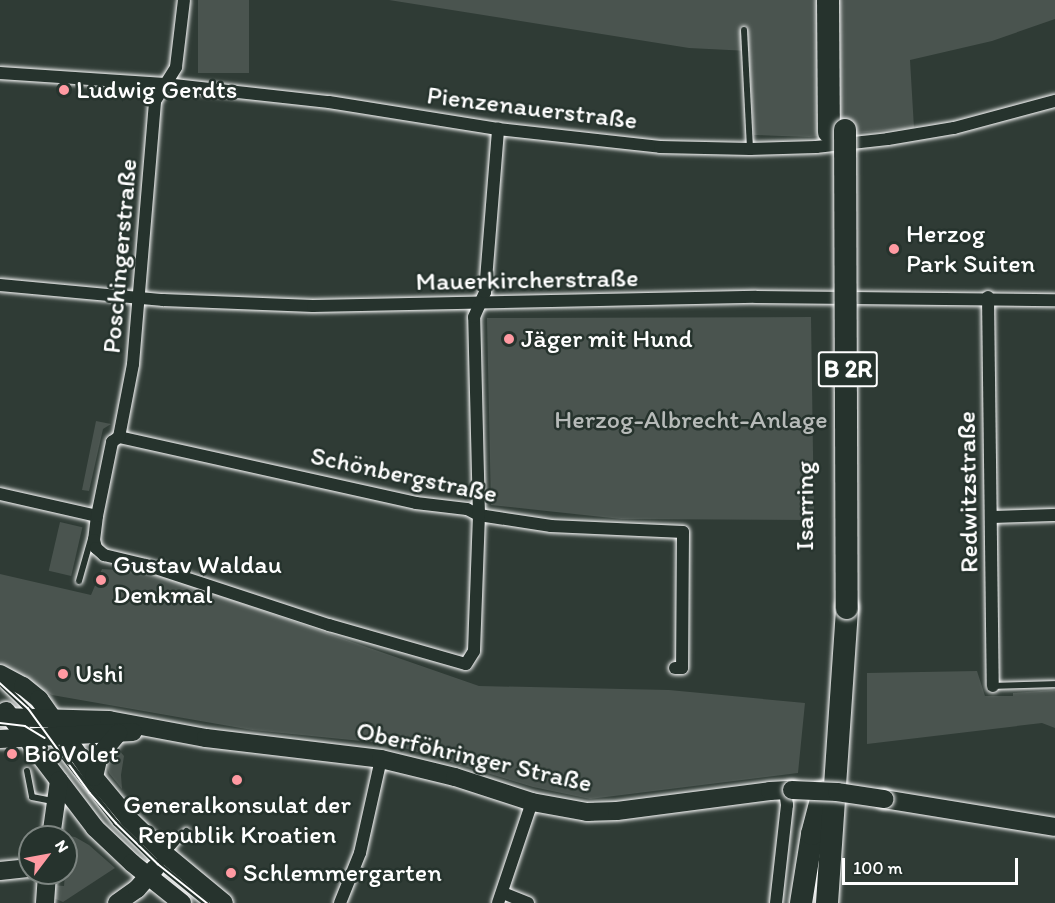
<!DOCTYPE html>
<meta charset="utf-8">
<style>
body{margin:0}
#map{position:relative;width:1055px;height:903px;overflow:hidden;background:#2f3b35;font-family:Itim,sans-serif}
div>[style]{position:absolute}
.green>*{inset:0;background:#4a544f;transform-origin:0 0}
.roads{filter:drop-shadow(0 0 2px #fff) drop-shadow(0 0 2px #fff)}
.lane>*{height:6px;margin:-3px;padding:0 3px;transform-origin:3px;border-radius:3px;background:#26332d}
.street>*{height:12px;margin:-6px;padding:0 6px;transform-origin:6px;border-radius:6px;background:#26332d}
.secondary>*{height:18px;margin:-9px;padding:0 9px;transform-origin:9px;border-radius:9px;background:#26332d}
.highway>*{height:22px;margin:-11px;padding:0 11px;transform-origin:11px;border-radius:11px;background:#26332d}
.tram>*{height:1.5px;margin:-0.75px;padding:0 0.75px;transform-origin:0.75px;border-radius:0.75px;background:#fff}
.bridges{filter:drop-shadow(0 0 2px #fff) drop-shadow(0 0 2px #fff)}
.secondary-bridge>*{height:18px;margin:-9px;padding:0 9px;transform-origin:9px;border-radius:9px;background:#26332d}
.highway-bridge>*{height:22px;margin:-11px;padding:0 11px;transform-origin:11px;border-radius:11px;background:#26332d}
.dots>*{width:16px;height:16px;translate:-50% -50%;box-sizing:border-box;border:3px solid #26332d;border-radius:50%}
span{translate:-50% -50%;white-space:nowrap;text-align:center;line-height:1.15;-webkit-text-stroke:5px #26332d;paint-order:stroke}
.shield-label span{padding:2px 4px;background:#26332d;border:2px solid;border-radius:4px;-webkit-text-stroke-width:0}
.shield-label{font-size:24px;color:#fff;font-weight:700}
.poi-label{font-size:26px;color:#fff}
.left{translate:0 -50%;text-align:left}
.street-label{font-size:26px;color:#fff}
.park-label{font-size:26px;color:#b7bbb9}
.north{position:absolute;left:18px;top:825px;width:60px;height:60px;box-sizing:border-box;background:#26332d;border:2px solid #7d8581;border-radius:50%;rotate:58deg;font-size:16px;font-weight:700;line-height:24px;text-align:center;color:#fff}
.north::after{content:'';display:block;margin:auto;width:21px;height:27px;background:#ff9aa2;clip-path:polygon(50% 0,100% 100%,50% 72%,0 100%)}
.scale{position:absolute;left:842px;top:858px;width:176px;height:27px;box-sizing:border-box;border:3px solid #fff;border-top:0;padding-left:8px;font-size:18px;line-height:21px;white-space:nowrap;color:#fff;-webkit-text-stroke:4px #26332d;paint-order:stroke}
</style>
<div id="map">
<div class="green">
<div style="left:198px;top:0;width:51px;height:73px"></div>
<div style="clip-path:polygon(389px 0,1055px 0,1055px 19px,992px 41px,910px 60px,914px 128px,809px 137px,754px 135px,749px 51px,689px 48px)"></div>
<div style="clip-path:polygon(811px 317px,814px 520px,621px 519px,491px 505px,487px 318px)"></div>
<div style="clip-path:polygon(96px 421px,111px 424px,103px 429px,89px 491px,82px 490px)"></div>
<div style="left:60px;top:522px;width:23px;height:50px;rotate:13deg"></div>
<div style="clip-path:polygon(102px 569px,151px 572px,479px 686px,669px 690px,805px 703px,798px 773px,590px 799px,533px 787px,391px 744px,252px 730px,52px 695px,0 664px,0 574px,91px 595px)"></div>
<div style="clip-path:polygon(977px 671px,985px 696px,1013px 696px,1013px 693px,1055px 690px,1055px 728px,1042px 723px,867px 744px,867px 673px)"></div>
<div style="clip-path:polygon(118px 749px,124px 756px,121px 775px,122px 789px,109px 773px,107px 765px)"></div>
<div style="clip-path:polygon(68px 836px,75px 837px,89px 845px,115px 868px,63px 902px,51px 897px,52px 885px,64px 886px)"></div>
</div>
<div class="roads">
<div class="lane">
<div style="left:744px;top:30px;width:119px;rotate:87.1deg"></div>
<div style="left:79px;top:581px;width:44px;rotate:-74.1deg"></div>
<div style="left:3px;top:685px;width:40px;rotate:44deg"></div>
<div style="left:993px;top:686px;width:62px;rotate:-1.8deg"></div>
<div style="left:50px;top:739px;width:107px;rotate:51.8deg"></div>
<div style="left:116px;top:823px;width:59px;rotate:44.3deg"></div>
<div style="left:158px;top:864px;width:62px;rotate:39.1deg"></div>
<div style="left:27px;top:771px;width:26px;rotate:79deg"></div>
<div style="left:32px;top:797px;width:21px;rotate:11deg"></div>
<div style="left:168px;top:852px;width:28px;rotate:-49deg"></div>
</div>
<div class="street">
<div style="left:0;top:73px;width:165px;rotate:3.8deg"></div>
<div style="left:165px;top:84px;width:165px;rotate:6.3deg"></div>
<div style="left:329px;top:102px;width:171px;rotate:9.1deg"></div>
<div style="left:498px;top:129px;width:163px;rotate:6.3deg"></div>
<div style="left:660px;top:147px;width:90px;rotate:1.3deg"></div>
<div style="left:750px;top:149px;width:66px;rotate:-1.7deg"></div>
<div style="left:816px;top:147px;width:72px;rotate:-6.3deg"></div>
<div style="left:888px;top:139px;width:67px;rotate:-9.5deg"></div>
<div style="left:954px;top:128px;width:105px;rotate:-15deg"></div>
<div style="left:0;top:285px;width:164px;rotate:5.3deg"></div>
<div style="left:163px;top:300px;width:150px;rotate:2.3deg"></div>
<div style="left:313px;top:306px;width:443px;rotate:-1.2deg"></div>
<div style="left:756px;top:297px;width:299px;rotate:0.6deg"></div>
<div style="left:988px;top:297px;width:389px;rotate:89.3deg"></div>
<div style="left:119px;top:437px;width:304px;rotate:12.5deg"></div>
<div style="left:416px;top:503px;width:51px;rotate:6.7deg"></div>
<div style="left:467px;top:509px;width:13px;rotate:27deg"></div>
<div style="left:479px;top:515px;width:73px;rotate:8.7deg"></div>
<div style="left:551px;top:526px;width:132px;rotate:2.6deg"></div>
<div style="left:683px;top:532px;width:136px;rotate:90.4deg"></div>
<div style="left:682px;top:668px;width:7px;rotate:180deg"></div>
<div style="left:0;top:494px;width:99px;rotate:12.8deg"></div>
<div style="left:97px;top:516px;width:24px;rotate:97deg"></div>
<div style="left:94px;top:540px;width:8px;rotate:76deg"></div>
<div style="left:96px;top:548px;width:11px;rotate:41deg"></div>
<div style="left:104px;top:555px;width:43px;rotate:13.4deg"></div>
<div style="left:146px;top:565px;width:193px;rotate:18.2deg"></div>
<div style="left:329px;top:625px;width:142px;rotate:15.9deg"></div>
<div style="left:466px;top:664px;width:15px;rotate:-58deg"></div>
<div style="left:474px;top:651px;width:136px;rotate:-87.9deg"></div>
<div style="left:479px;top:515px;width:198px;rotate:-91.4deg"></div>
<div style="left:474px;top:317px;width:27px;rotate:-66deg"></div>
<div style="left:485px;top:292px;width:164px;rotate:-85.4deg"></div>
<div style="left:97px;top:516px;width:76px;rotate:-78.5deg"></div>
<div style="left:112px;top:442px;width:9px;rotate:-36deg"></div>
<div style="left:119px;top:437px;width:74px;rotate:-79.1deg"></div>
<div style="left:133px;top:364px;width:264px;rotate:-85.2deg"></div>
<div style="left:155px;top:101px;width:40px;rotate:-58deg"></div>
<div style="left:176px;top:67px;width:67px;rotate:-83.2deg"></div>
<div style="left:991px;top:517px;width:64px;rotate:-1.8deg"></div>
<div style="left:503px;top:893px;width:27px;rotate:22deg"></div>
<div style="left:340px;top:903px;width:54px;rotate:-68.2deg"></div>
<div style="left:360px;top:853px;width:96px;rotate:-77.4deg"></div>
<div style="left:498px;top:903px;width:107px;rotate:-71.4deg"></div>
<div style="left:776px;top:903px;width:99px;rotate:-83.6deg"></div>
<div style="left:787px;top:805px;width:15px;rotate:-98deg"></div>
</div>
<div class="secondary">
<div style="left:0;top:674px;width:26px;rotate:28deg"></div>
<div style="left:23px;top:686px;width:21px;rotate:39deg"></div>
<div style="left:39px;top:699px;width:95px;rotate:54.8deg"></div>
<div style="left:94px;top:777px;width:55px;rotate:50.2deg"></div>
<div style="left:129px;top:819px;width:52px;rotate:44.2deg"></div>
<div style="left:166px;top:855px;width:75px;rotate:39.6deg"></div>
<div style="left:6px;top:711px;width:147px;rotate:52.7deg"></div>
<div style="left:95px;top:828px;width:51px;rotate:43.4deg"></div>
<div style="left:132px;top:863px;width:64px;rotate:38.7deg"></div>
<div style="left:0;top:717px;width:109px;rotate:1.6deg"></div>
<div style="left:109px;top:720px;width:99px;rotate:10.5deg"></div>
<div style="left:206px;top:738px;width:176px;rotate:6.8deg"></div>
<div style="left:381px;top:759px;width:76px;rotate:13.7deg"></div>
<div style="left:455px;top:777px;width:81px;rotate:18deg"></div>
<div style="left:532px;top:802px;width:56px;rotate:10.3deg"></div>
<div style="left:587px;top:812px;width:30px;rotate:-2deg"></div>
<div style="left:617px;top:811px;width:154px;rotate:-7.4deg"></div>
<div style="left:770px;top:791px;width:22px;rotate:-3deg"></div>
<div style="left:0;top:739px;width:133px;rotate:-3deg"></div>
<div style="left:94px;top:777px;width:22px;rotate:-77deg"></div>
<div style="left:99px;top:756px;width:30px;rotate:-50deg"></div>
<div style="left:884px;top:799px;width:173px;rotate:9.3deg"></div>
<div style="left:51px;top:837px;width:57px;rotate:-81.9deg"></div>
<div style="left:0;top:871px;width:30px;rotate:-6deg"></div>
<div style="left:45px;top:903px;width:30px;rotate:-86deg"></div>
<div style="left:117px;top:903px;width:24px;rotate:-35deg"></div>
<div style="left:137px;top:889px;width:28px;rotate:-49deg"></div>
</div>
<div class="highway">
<div style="left:828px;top:0;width:132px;rotate:89.6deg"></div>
<div style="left:801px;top:903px;width:70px;rotate:-80.9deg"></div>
<div style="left:812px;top:834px;width:43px;rotate:-75.3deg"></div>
<div style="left:827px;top:903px;width:296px;rotate:-86.1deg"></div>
</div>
</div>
<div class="tram">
<div style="left:0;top:683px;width:38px;rotate:42deg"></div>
<div style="left:28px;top:708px;width:105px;rotate:53.9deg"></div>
<div style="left:90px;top:793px;width:40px;rotate:49deg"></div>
<div style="left:116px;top:823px;width:59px;rotate:44.3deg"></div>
<div style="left:158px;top:864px;width:63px;rotate:38.5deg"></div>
<div style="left:0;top:723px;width:25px;rotate:7deg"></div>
<div style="left:25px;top:726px;width:23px;rotate:31deg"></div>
</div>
<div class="bridges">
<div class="secondary-bridge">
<div style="left:792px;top:790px;width:45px;rotate:2.5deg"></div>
<div style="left:837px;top:792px;width:48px;rotate:8.5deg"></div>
</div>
<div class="highway-bridge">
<div style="left:845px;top:130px;width:478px;rotate:89.8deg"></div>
</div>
</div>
<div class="dots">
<div style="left:64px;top:90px;background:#ff9aa2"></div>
<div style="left:894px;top:249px;background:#ff9aa2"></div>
<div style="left:509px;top:339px;background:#ff9aa2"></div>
<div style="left:101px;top:580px;background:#ff9aa2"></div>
<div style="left:63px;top:674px;background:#ff9aa2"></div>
<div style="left:12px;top:754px;background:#ff9aa2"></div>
<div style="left:237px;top:780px;background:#ff9aa2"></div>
<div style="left:231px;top:873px;background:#ff9aa2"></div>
</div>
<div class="shield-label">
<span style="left:848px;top:369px">B 2R</span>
</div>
<div class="poi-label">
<span class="left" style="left:76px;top:90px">Ludwig Gerdts</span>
<span class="left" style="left:906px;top:249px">Herzog<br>Park Suiten</span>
<span class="left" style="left:521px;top:339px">Jäger mit Hund</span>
<span class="left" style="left:113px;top:580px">Gustav Waldau<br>Denkmal</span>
<span class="left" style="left:75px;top:674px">Ushi</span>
<span class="left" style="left:24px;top:754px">BioVolet</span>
<span style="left:237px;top:820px">Generalkonsulat der<br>Republik Kroatien</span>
<span class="left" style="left:243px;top:873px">Schlemmergarten</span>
</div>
<div class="street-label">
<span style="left:532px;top:108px;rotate:7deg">Pienzenauerstraße</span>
<span style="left:120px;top:256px;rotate:-85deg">Poschingerstraße</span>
<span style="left:527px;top:280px;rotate:-1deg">Mauerkircherstraße</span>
<span style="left:404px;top:475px;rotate:12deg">Schönbergstraße</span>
<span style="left:968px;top:492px;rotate:-91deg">Redwitzstraße</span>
<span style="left:805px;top:506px;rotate:-90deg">Isarring</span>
<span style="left:474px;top:757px;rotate:13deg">Oberföhringer Straße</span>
</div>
<div class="park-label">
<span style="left:691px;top:420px">Herzog-Albrecht-Anlage</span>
</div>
<div class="north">N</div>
<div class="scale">100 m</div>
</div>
